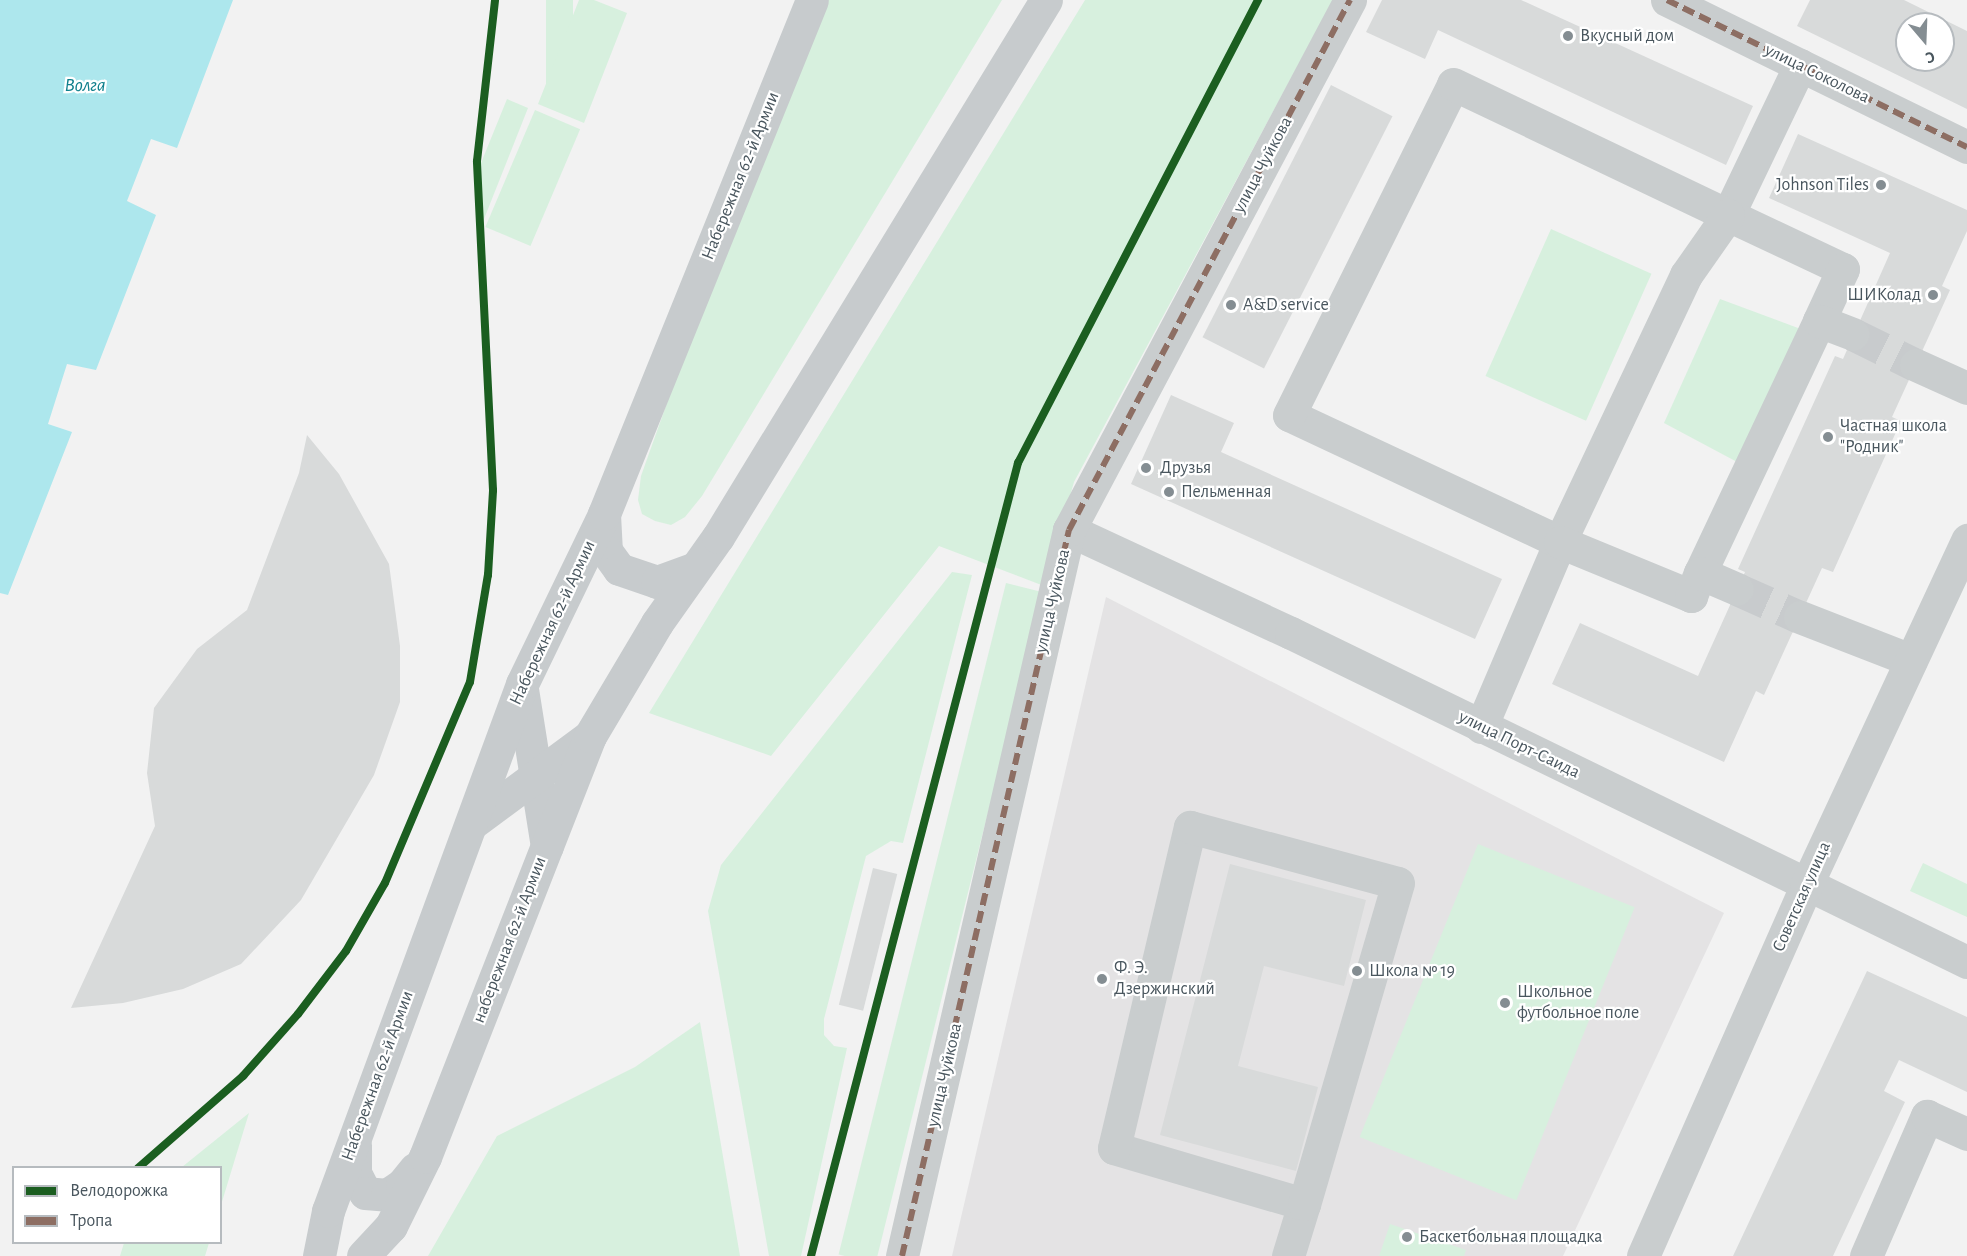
<!DOCTYPE html>
<meta charset="utf-8">
<style>
body{margin:0}
#map{position:relative;width:1967px;height:1256px;overflow:hidden;background:#f2f2f2;font-family:"Alegreya Sans",sans-serif}
div>[style]{position:absolute}
.education>*{inset:0;background:#e4e3e4}
.green>*{inset:0;background:#d7f0de;transform-origin:0 0}
.water>*{inset:0;background:#ade7ed}
.building>*{inset:0;background:#d8dada;transform-origin:0 0}
.minor-tunnel>*{height:33px;margin-top:-16.5px;transform-origin:0;background:repeating-linear-gradient(90deg,#c8cbcd 0 33px,transparent 0 49px)}
.minor>*{height:33px;margin:-16.5px;padding:0 16.5px;transform-origin:16.5px;border-radius:16.5px;background:#c9cdce}
.major>*{height:33px;margin:-16.5px;padding:0 16.5px;transform-origin:16.5px;border-radius:16.5px;background:#c7cbcd}
.quiet>*{height:6px;margin-top:-3px;transform-origin:0;background:repeating-linear-gradient(90deg,#8d6e63 0 12px,transparent 0 18px)}
.cycleway>*{height:8px;margin:-4px;padding:0 4px;transform-origin:4px;border-radius:4px;background:#1b5e20}
.dots>*{width:16px;height:16px;translate:-50% -50%;box-sizing:border-box;border:3px solid #fff;border-radius:50%}
span{translate:-50% -50%;white-space:nowrap;text-align:center;line-height:1.15;-webkit-text-stroke:4.5px #fff;paint-order:stroke}
.poi-label{font-size:18px;color:#49565e}
.left{translate:0 -50%;text-align:left}
.right{translate:-100% -50%;text-align:right}
.street-label{font-size:18px;color:#49565e}
.water-label{font-size:20px;color:#0f7f8c;font-style:italic}
.legend{position:absolute;left:12px;top:1166px;width:210px;height:78px;box-sizing:border-box;background:#fff;border:2px solid #b6bbbf;margin:0;padding:8px 10px;list-style:none;font-size:18px;color:#49565e}
.legend li{display:flex;align-items:center;gap:12px;height:30px}
.legend b{width:30px;border:2px solid #b6bbbf}
.north{position:absolute;left:1895px;top:12px;width:60px;height:60px;box-sizing:border-box;background:#fff;border:2px solid #b6bbbf;border-radius:50%;rotate:161deg;font-size:16px;font-weight:700;line-height:24px;text-align:center;color:#49565e}
.north::after{content:'';display:block;margin:auto;width:21px;height:27px;background:#848d92;clip-path:polygon(50% 0,100% 100%,50% 72%,0 100%)}
</style>
<div id="map">
<div class="education">
<div style="clip-path:polygon(1106px 597px,1724px 913px,1563px 1256px,952px 1256px)"></div>
</div>
<div class="green">
<div style="left:546px;top:0;width:27px;height:99px"></div>
<div style="clip-path:polygon(579px 0,594px 0,627px 13px,584px 123px,538px 104px)"></div>
<div style="clip-path:polygon(828px 0,1002px 0,702px 496px,685px 517px,671px 525px,655px 521px,642px 514px,638px 500px,641px 476px,683px 358px)"></div>
<div style="clip-path:polygon(1085px 0,1333px 0,1074px 482px,1044px 586px,939px 546px,771px 756px,649px 713px)"></div>
<div style="clip-path:polygon(507px 99px,528px 108px,482px 224px,481px 163px)"></div>
<div style="left:535px;top:110px;width:49px;height:127px;rotate:23deg"></div>
<div style="left:1551px;top:229px;width:110px;height:161px;rotate:24deg"></div>
<div style="clip-path:polygon(1720px 299px,1806px 331px,1739px 463px,1664px 423px)"></div>
<div style="clip-path:polygon(952px 572px,972px 575px,903px 843px,891px 841px,866px 856px,824px 1019px,824px 1035px,834px 1046px,847px 1048px,801px 1256px,769px 1256px,708px 911px,721px 865px)"></div>
<div style="left:1006px;top:583px;width:38px;height:692px;rotate:14deg"></div>
<div style="left:1478px;top:844px;width:169px;height:316px;rotate:22deg"></div>
<div style="clip-path:polygon(1923px 863px,1967px 884px,1967px 917px,1910px 891px)"></div>
<div style="clip-path:polygon(700px 1022px,740px 1256px,428px 1256px,497px 1136px,635px 1067px)"></div>
<div style="clip-path:polygon(249px 1113px,221px 1205px,220px 1168px,182px 1167px)"></div>
<div style="clip-path:polygon(1390px 1224px,1466px 1250px,1464px 1256px,1379px 1256px)"></div>
<div style="clip-path:polygon(124px 1243px,124px 1242px,209px 1243px,205px 1256px,120px 1256px)"></div>
</div>
<div class="water">
<div style="clip-path:polygon(0 0,233px 0,177px 148px,151px 139px,127px 201px,156px 215px,96px 370px,67px 364px,48px 424px,72px 432px,8px 595px,0 593px)"></div>
</div>
<div class="building">
<div style="clip-path:polygon(1382px 0,1521px 0,1753px 106px,1726px 165px,1438px 30px,1425px 59px,1366px 32px)"></div>
<div style="clip-path:polygon(evenodd,1810px 0,1904px 0,1967px 31px,1967px 109px,1797px 26px,1810px 0,1907px 24px,1943px 24px,1943px 60px,1907px 60px,1907px 24px)"></div>
<div style="left:1331px;top:85px;width:69px;height:283px;rotate:27deg"></div>
<div style="clip-path:polygon(1798px 134px,1967px 210px,1967px 231px,1942px 286px,1950px 290px,1892px 417px,1901px 421px,1833px 572px,1822px 568px,1764px 695px,1756px 691px,1724px 762px,1552px 684px,1580px 623px,1698px 676px,1745px 572px,1738px 569px,1835px 356px,1843px 359px,1890px 253px,1769px 198px)"></div>
<div style="clip-path:polygon(1171px 395px,1234px 423px,1221px 452px,1502px 579px,1475px 639px,1131px 484px)"></div>
<div style="clip-path:polygon(307px 435px,339px 474px,389px 564px,400px 646px,400px 702px,374px 775px,301px 900px,241px 964px,183px 989px,123px 1003px,71px 1008px,155px 826px,147px 773px,154px 708px,197px 649px,247px 610px,299px 473px)"></div>
<div style="clip-path:polygon(1230px 864px,1366px 900px,1344px 986px,1264px 966px,1238px 1066px,1318px 1087px,1296px 1171px,1160px 1135px)"></div>
<div style="left:873px;top:868px;width:25px;height:141px;rotate:14deg"></div>
<div style="clip-path:polygon(1867px 971px,1967px 1017px,1967px 1092px,1899px 1060px,1884px 1091px,1905px 1102px,1833px 1256px,1733px 1256px)"></div>
</div>
<div class="minor-tunnel">
<div style="left:1853px;top:334px;width:70px;rotate:26.2deg"></div>
<div style="left:1737px;top:589px;width:69px;rotate:24deg"></div>
</div>
<div class="minor">
<div style="left:1667px;top:0;width:334px;rotate:26.1deg"></div>
<div style="left:1800px;top:65px;width:166px;rotate:115.6deg"></div>
<div style="left:1728px;top:215px;width:127px;rotate:25.2deg"></div>
<div style="left:1843px;top:269px;width:57px;rotate:114.8deg"></div>
<div style="left:1916px;top:365px;width:56px;rotate:24.3deg"></div>
<div style="left:1069px;top:530px;width:245px;rotate:24.9deg"></div>
<div style="left:1291px;top:633px;width:752px;rotate:25.95deg"></div>
<div style="left:1700px;top:573px;width:279px;rotate:-64.7deg"></div>
<div style="left:1819px;top:321px;width:36px;rotate:21deg"></div>
<div style="left:1800px;top:617px;width:119px;rotate:21.2deg"></div>
<div style="left:1481px;top:727px;width:201px;rotate:-66.9deg"></div>
<div style="left:1560px;top:542px;width:299px;rotate:-154.9deg"></div>
<div style="left:1289px;top:415px;width:369px;rotate:-63.6deg"></div>
<div style="left:1453px;top:84px;width:305px;rotate:25.5deg"></div>
<div style="left:1728px;top:215px;width:73px;rotate:125deg"></div>
<div style="left:1686px;top:275px;width:295px;rotate:115.3deg"></div>
<div style="left:1560px;top:542px;width:142px;rotate:22.4deg"></div>
<div style="left:1691px;top:596px;width:25px;rotate:-69deg"></div>
<div style="left:1700px;top:573px;width:40px;rotate:23.4deg"></div>
<div style="left:902px;top:1256px;width:745px;rotate:-77.05deg"></div>
<div style="left:1069px;top:530px;width:600px;rotate:-62.07deg"></div>
<div style="left:1288px;top:1256px;width:54px;rotate:-72.9deg"></div>
<div style="left:1304px;top:1204px;width:198px;rotate:-163.6deg"></div>
<div style="left:1114px;top:1148px;width:330px;rotate:-76.7deg"></div>
<div style="left:1190px;top:827px;width:215px;rotate:15.1deg"></div>
<div style="left:1398px;top:883px;width:334px;rotate:106.3deg"></div>
<div style="left:1643px;top:1256px;width:404px;rotate:-66.2deg"></div>
<div style="left:1806px;top:886px;width:382px;rotate:-65deg"></div>
<div style="left:1866px;top:1256px;width:153px;rotate:-66.5deg"></div>
<div style="left:1927px;top:1116px;width:44px;rotate:24.2deg"></div>
</div>
<div class="major">
<div style="left:604px;top:514px;width:37px;rotate:87deg"></div>
<div style="left:606px;top:551px;width:22px;rotate:54deg"></div>
<div style="left:619px;top:569px;width:40px;rotate:18.9deg"></div>
<div style="left:657px;top:582px;width:38px;rotate:-20deg"></div>
<div style="left:522px;top:689px;width:159px;rotate:81deg"></div>
<div style="left:471px;top:824px;width:148px;rotate:-36.5deg"></div>
<div style="left:355px;top:1145px;width:28px;rotate:90deg"></div>
<div style="left:355px;top:1173px;width:22px;rotate:63deg"></div>
<div style="left:365px;top:1193px;width:22px;rotate:5deg"></div>
<div style="left:387px;top:1195px;width:18px;rotate:-34deg"></div>
<div style="left:402px;top:1185px;width:21px;rotate:-51deg"></div>
<div style="left:319px;top:1256px;width:46px;rotate:-78.7deg"></div>
<div style="left:328px;top:1211px;width:562px;rotate:-69.79deg"></div>
<div style="left:522px;top:684px;width:189px;rotate:-64.2deg"></div>
<div style="left:604px;top:514px;width:554px;rotate:-67.97deg"></div>
<div style="left:363px;top:1256px;width:41px;rotate:-47deg"></div>
<div style="left:391px;top:1226px;width:77px;rotate:-63.8deg"></div>
<div style="left:425px;top:1157px;width:452px;rotate:-68.6deg"></div>
<div style="left:590px;top:736px;width:131px;rotate:-59.3deg"></div>
<div style="left:657px;top:623px;width:105px;rotate:-54.7deg"></div>
<div style="left:718px;top:537px;width:629px;rotate:-58.58deg"></div>
</div>
<div class="quiet">
<div style="left:1667px;top:0;width:334px;rotate:26.1deg"></div>
<div style="left:902px;top:1256px;width:745px;rotate:-77.05deg"></div>
<div style="left:1069px;top:530px;width:600px;rotate:-62.07deg"></div>
</div>
<div class="cycleway">
<div style="left:138px;top:1168px;width:140px;rotate:-41.2deg"></div>
<div style="left:243px;top:1076px;width:83px;rotate:-48.4deg"></div>
<div style="left:298px;top:1014px;width:79px;rotate:-52.7deg"></div>
<div style="left:346px;top:951px;width:78px;rotate:-60.2deg"></div>
<div style="left:385px;top:883px;width:218px;rotate:-67.1deg"></div>
<div style="left:470px;top:682px;width:109px;rotate:-80.5deg"></div>
<div style="left:488px;top:575px;width:85px;rotate:-86.6deg"></div>
<div style="left:493px;top:490px;width:329px;rotate:-92.8deg"></div>
<div style="left:477px;top:161px;width:162px;rotate:-83.6deg"></div>
<div style="left:811px;top:1256px;width:820px;rotate:-75.37deg"></div>
<div style="left:1018px;top:463px;width:522px;rotate:-62.6deg"></div>
</div>
<div class="dots">
<div style="left:1568px;top:36px;background:#848d92"></div>
<div style="left:1881px;top:185px;background:#848d92"></div>
<div style="left:1933px;top:295px;background:#848d92"></div>
<div style="left:1231px;top:305px;background:#848d92"></div>
<div style="left:1828px;top:437px;background:#848d92"></div>
<div style="left:1146px;top:468px;background:#848d92"></div>
<div style="left:1169px;top:492px;background:#848d92"></div>
<div style="left:1357px;top:971px;background:#848d92"></div>
<div style="left:1102px;top:979px;background:#848d92"></div>
<div style="left:1505px;top:1003px;background:#848d92"></div>
<div style="left:1407px;top:1237px;background:#848d92"></div>
</div>
<div class="poi-label">
<span class="left" style="left:1580px;top:36px">Вкусный дом</span>
<span class="right" style="left:1869px;top:185px">Johnson Tiles</span>
<span class="right" style="left:1921px;top:295px">ШИКолад</span>
<span class="left" style="left:1243px;top:305px">A&amp;D service</span>
<span class="left" style="left:1840px;top:437px">Частная школа<br>"Родник"</span>
<span class="left" style="left:1160px;top:468px">Друзья</span>
<span class="left" style="left:1181px;top:492px">Пельменная</span>
<span class="left" style="left:1114px;top:979px">Ф. Э.<br>Дзержинский</span>
<span class="left" style="left:1369px;top:971px">Школа № 19</span>
<span class="left" style="left:1517px;top:1003px">Школьное<br>футбольное поле</span>
<span class="left" style="left:1419px;top:1237px">Баскетбольная площадка</span>
</div>
<div class="street-label">
<span style="left:1817px;top:74px;rotate:26deg">улица Соколова</span>
<span style="left:1263px;top:165px;rotate:-62deg">улица Чуйкова</span>
<span style="left:741px;top:176px;rotate:-68deg">Набережная 62-й Армии</span>
<span style="left:1053px;top:601px;rotate:-77deg">улица Чуйкова</span>
<span style="left:553px;top:623px;rotate:-65deg">Набережная 62-й Армии</span>
<span style="left:1519px;top:745px;rotate:26deg">улица Порт-Саида</span>
<span style="left:1802px;top:897px;rotate:-66deg">Советская улица</span>
<span style="left:510px;top:940px;rotate:-69deg">набережная 62-й Армии</span>
<span style="left:945px;top:1075px;rotate:-77deg">улица Чуйкова</span>
<span style="left:378px;top:1076px;rotate:-70deg">Набережная 62-й Армии</span>
</div>
<div class="water-label">
<span style="left:85px;top:85px">Волга</span>
</div>
<ul class="legend">
<li><b style="height:8px;background:#1b5e20"></b>Велодорожка</li>
<li><b style="height:8px;background:#8d6e63"></b>Тропа</li>
</ul>
<div class="north">С</div>
</div>
